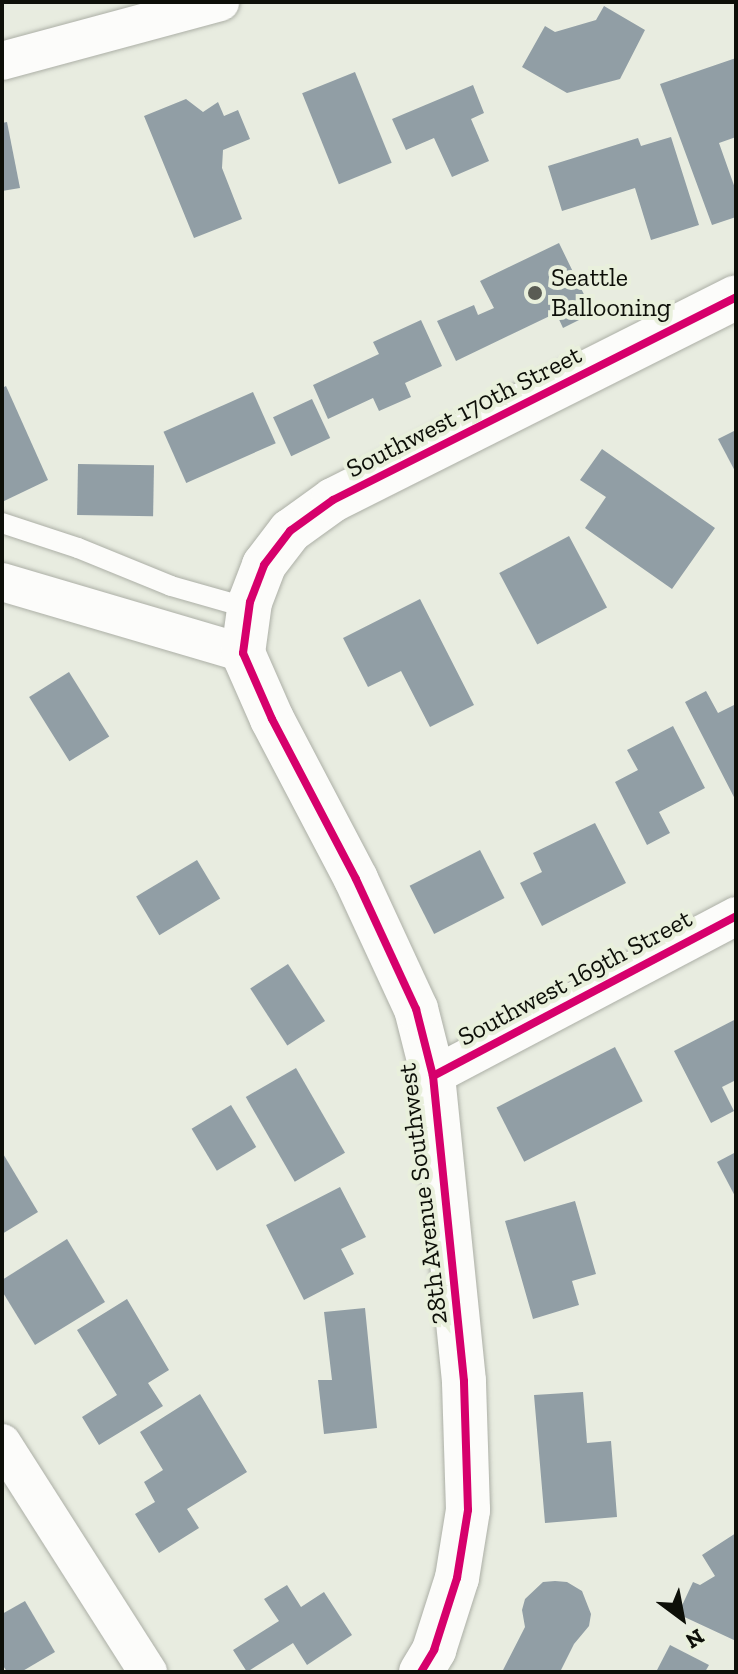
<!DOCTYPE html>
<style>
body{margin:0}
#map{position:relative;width:738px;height:1674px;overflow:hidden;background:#e8ece0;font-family:"Zilla Slab",serif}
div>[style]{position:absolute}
.building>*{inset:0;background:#919ea5;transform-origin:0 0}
.roads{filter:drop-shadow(0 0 2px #acafa6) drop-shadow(0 0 2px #acafa6)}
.lane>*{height:20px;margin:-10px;padding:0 10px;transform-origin:10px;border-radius:10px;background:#fcfcfa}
.street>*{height:38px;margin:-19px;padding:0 19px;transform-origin:19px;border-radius:19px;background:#fcfcfa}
.secondary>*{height:44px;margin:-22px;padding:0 22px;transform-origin:22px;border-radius:22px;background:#fcfcfa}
.cycleway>*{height:8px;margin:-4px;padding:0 4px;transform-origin:4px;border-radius:4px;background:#d6006c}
.dots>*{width:22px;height:22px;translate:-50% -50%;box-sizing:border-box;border:4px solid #e9f0dc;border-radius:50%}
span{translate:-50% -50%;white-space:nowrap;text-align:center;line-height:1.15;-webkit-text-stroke:8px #e9f0dc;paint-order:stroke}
.poi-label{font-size:26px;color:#0d0f08}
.left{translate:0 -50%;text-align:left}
.street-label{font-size:26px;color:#0d0f08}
.frame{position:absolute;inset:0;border:4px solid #0d0f08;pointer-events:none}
.north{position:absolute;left:642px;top:1578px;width:80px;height:80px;-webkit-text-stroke:6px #e9f0dc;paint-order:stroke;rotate:148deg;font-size:22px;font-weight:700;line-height:32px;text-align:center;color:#0d0f08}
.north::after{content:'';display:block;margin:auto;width:28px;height:36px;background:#0d0f08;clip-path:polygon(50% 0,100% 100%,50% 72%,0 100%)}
</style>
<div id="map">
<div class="building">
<div style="clip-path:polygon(604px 6px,645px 30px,620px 79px,567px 93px,522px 67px,545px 26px,555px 32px,596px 20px)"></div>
<div style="clip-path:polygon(736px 58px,736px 137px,719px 143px,736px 191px,736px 217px,712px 225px,660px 84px)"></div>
<div style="left:355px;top:72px;width:98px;height:57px;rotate:68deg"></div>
<div style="clip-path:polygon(473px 85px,484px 113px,471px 119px,489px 161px,452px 177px,434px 138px,406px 150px,392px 119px)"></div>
<div style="clip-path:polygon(186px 99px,203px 112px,218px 102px,224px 116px,238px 110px,250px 139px,223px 150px,222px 168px,242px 219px,194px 238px,144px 116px)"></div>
<div style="clip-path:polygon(7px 122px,20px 188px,2px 191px,2px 123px)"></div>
<div style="clip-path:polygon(671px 137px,699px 225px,651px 240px,635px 188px,562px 211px,548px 166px,638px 138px,641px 146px)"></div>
<div style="clip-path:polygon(559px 243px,593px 313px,563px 328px,556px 313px,456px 361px,437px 321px,474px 305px,478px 315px,494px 308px,480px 281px)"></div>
<div style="clip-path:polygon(421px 320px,442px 366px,405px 383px,411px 397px,379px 411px,373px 398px,328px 419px,313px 385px,379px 354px,373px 342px)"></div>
<div style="clip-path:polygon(6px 386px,48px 480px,2px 502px,2px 388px)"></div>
<div style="left:253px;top:392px;width:56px;height:98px;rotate:66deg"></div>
<div style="left:312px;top:399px;width:43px;height:43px;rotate:65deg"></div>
<div style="clip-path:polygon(736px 430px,736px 473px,718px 439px)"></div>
<div style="clip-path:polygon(602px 449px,715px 528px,672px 589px,585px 528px,606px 497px,580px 480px)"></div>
<div style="left:78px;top:464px;width:76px;height:51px;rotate:1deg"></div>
<div style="left:569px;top:536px;width:81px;height:79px;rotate:62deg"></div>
<div style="clip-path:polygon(420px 599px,474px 705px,430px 727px,401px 671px,368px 687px,343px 638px)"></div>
<div style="left:69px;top:672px;width:76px;height:47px;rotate:58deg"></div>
<div style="clip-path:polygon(706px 691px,718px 713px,736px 704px,736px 801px,685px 702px)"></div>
<div style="clip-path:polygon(673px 726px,705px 788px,659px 812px,670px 833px,647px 845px,615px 782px,638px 770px,627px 750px)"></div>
<div style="clip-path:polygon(595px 823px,626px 883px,542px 926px,520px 883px,542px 872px,533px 853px)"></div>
<div style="left:480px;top:850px;width:54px;height:79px;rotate:63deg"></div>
<div style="left:197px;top:860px;width:45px;height:71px;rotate:59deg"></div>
<div style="left:288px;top:964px;width:68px;height:45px;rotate:57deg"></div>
<div style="clip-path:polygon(736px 1019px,736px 1080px,722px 1087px,734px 1111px,711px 1123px,674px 1051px)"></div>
<div style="left:615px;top:1047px;width:61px;height:133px;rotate:63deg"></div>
<div style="left:296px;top:1068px;width:98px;height:58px;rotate:60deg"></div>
<div style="left:231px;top:1105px;width:49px;height:46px;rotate:59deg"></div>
<div style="clip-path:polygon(2px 1152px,38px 1212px,2px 1234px)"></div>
<div style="clip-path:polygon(736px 1152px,736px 1198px,717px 1162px)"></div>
<div style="clip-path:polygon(340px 1187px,366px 1237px,341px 1249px,354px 1274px,304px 1300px,266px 1225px)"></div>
<div style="clip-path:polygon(575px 1201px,596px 1274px,572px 1281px,579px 1305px,533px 1319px,505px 1221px)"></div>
<div style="clip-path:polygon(67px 1239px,105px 1302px,35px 1345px,2px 1291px,2px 1280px)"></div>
<div style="clip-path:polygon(127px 1299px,169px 1370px,148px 1383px,163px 1406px,99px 1445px,82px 1417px,117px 1395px,77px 1330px)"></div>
<div style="clip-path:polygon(365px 1308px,377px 1428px,324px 1434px,318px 1380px,332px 1380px,324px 1312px)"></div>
<div style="clip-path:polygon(583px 1392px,587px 1443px,611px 1441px,617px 1517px,545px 1523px,534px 1395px)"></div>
<div style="clip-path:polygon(200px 1394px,247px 1472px,187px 1509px,199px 1528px,159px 1553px,135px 1514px,155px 1502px,144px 1482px,163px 1470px,140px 1432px)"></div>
<div style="clip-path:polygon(736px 1533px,736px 1641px,678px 1614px,693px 1582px,700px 1585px,715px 1576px,702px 1555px)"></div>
<div style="clip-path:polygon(555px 1581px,567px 1582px,582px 1591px,591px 1614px,589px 1626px,574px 1644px,560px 1672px,502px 1672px,525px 1627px,522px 1610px,525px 1599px,543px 1582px)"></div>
<div style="clip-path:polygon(287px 1585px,301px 1607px,324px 1592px,352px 1635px,307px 1665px,293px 1643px,247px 1672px,233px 1650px,279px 1621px,264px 1599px)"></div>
<div style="clip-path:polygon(25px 1601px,55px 1652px,21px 1672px,7px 1672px,2px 1664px,2px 1614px)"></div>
<div style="clip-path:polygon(670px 1645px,709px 1665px,705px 1672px,656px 1672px)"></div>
</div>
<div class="roads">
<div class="lane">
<div style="left:2px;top:523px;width:80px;rotate:18.2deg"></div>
<div style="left:78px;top:548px;width:100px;rotate:22.2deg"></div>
<div style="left:171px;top:586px;width:81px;rotate:15.8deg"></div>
</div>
<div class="street">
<div style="left:2px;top:61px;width:226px;rotate:-15.1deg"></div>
<div style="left:2px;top:582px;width:251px;rotate:16.4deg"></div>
<div style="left:433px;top:1076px;width:343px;rotate:-27.8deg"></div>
<div style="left:2px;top:1443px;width:272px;rotate:57.5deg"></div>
</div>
<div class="secondary">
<div style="left:421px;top:1672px;width:26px;rotate:-59deg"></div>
<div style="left:434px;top:1650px;width:76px;rotate:-72.3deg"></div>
<div style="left:457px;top:1578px;width:69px;rotate:-80.8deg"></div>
<div style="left:468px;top:1510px;width:129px;rotate:-91.8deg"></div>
<div style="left:464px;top:1381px;width:307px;rotate:-95.8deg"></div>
<div style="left:433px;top:1076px;width:69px;rotate:-104.2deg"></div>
<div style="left:416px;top:1009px;width:143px;rotate:-114.8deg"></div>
<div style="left:356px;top:879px;width:181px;rotate:-117.7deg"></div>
<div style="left:272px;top:719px;width:72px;rotate:-113.7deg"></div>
<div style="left:243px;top:653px;width:51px;rotate:-82.2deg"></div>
<div style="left:250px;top:602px;width:40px;rotate:-69deg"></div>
<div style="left:264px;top:565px;width:43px;rotate:-52.6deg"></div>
<div style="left:290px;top:531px;width:53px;rotate:-35.8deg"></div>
<div style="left:333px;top:500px;width:451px;rotate:-26.7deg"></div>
</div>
</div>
<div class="cycleway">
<div style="left:433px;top:1076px;width:343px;rotate:-27.8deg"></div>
<div style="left:421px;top:1672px;width:26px;rotate:-59deg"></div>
<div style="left:434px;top:1650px;width:76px;rotate:-72.3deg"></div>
<div style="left:457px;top:1578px;width:69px;rotate:-80.8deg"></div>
<div style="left:468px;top:1510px;width:129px;rotate:-91.8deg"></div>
<div style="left:464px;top:1381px;width:307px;rotate:-95.8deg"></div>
<div style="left:433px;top:1076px;width:69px;rotate:-104.2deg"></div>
<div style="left:416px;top:1009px;width:143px;rotate:-114.8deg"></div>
<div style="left:356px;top:879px;width:181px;rotate:-117.7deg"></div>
<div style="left:272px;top:719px;width:72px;rotate:-113.7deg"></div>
<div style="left:243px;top:653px;width:51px;rotate:-82.2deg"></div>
<div style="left:250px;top:602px;width:40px;rotate:-69deg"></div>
<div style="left:264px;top:565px;width:43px;rotate:-52.6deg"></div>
<div style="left:290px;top:531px;width:53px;rotate:-35.8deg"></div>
<div style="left:333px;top:500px;width:451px;rotate:-26.7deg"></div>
</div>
<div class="dots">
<div style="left:535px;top:293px;background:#5a5c54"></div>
</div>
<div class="poi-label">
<span class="left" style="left:551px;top:293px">Seattle<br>Ballooning</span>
</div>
<div class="street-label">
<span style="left:464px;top:412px;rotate:-27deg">Southwest 170th Street</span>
<span style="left:575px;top:978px;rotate:-28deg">Southwest 169th Street</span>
<span style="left:423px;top:1194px;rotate:-97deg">28th Avenue Southwest</span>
</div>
<div class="frame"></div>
<div class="north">N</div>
</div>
